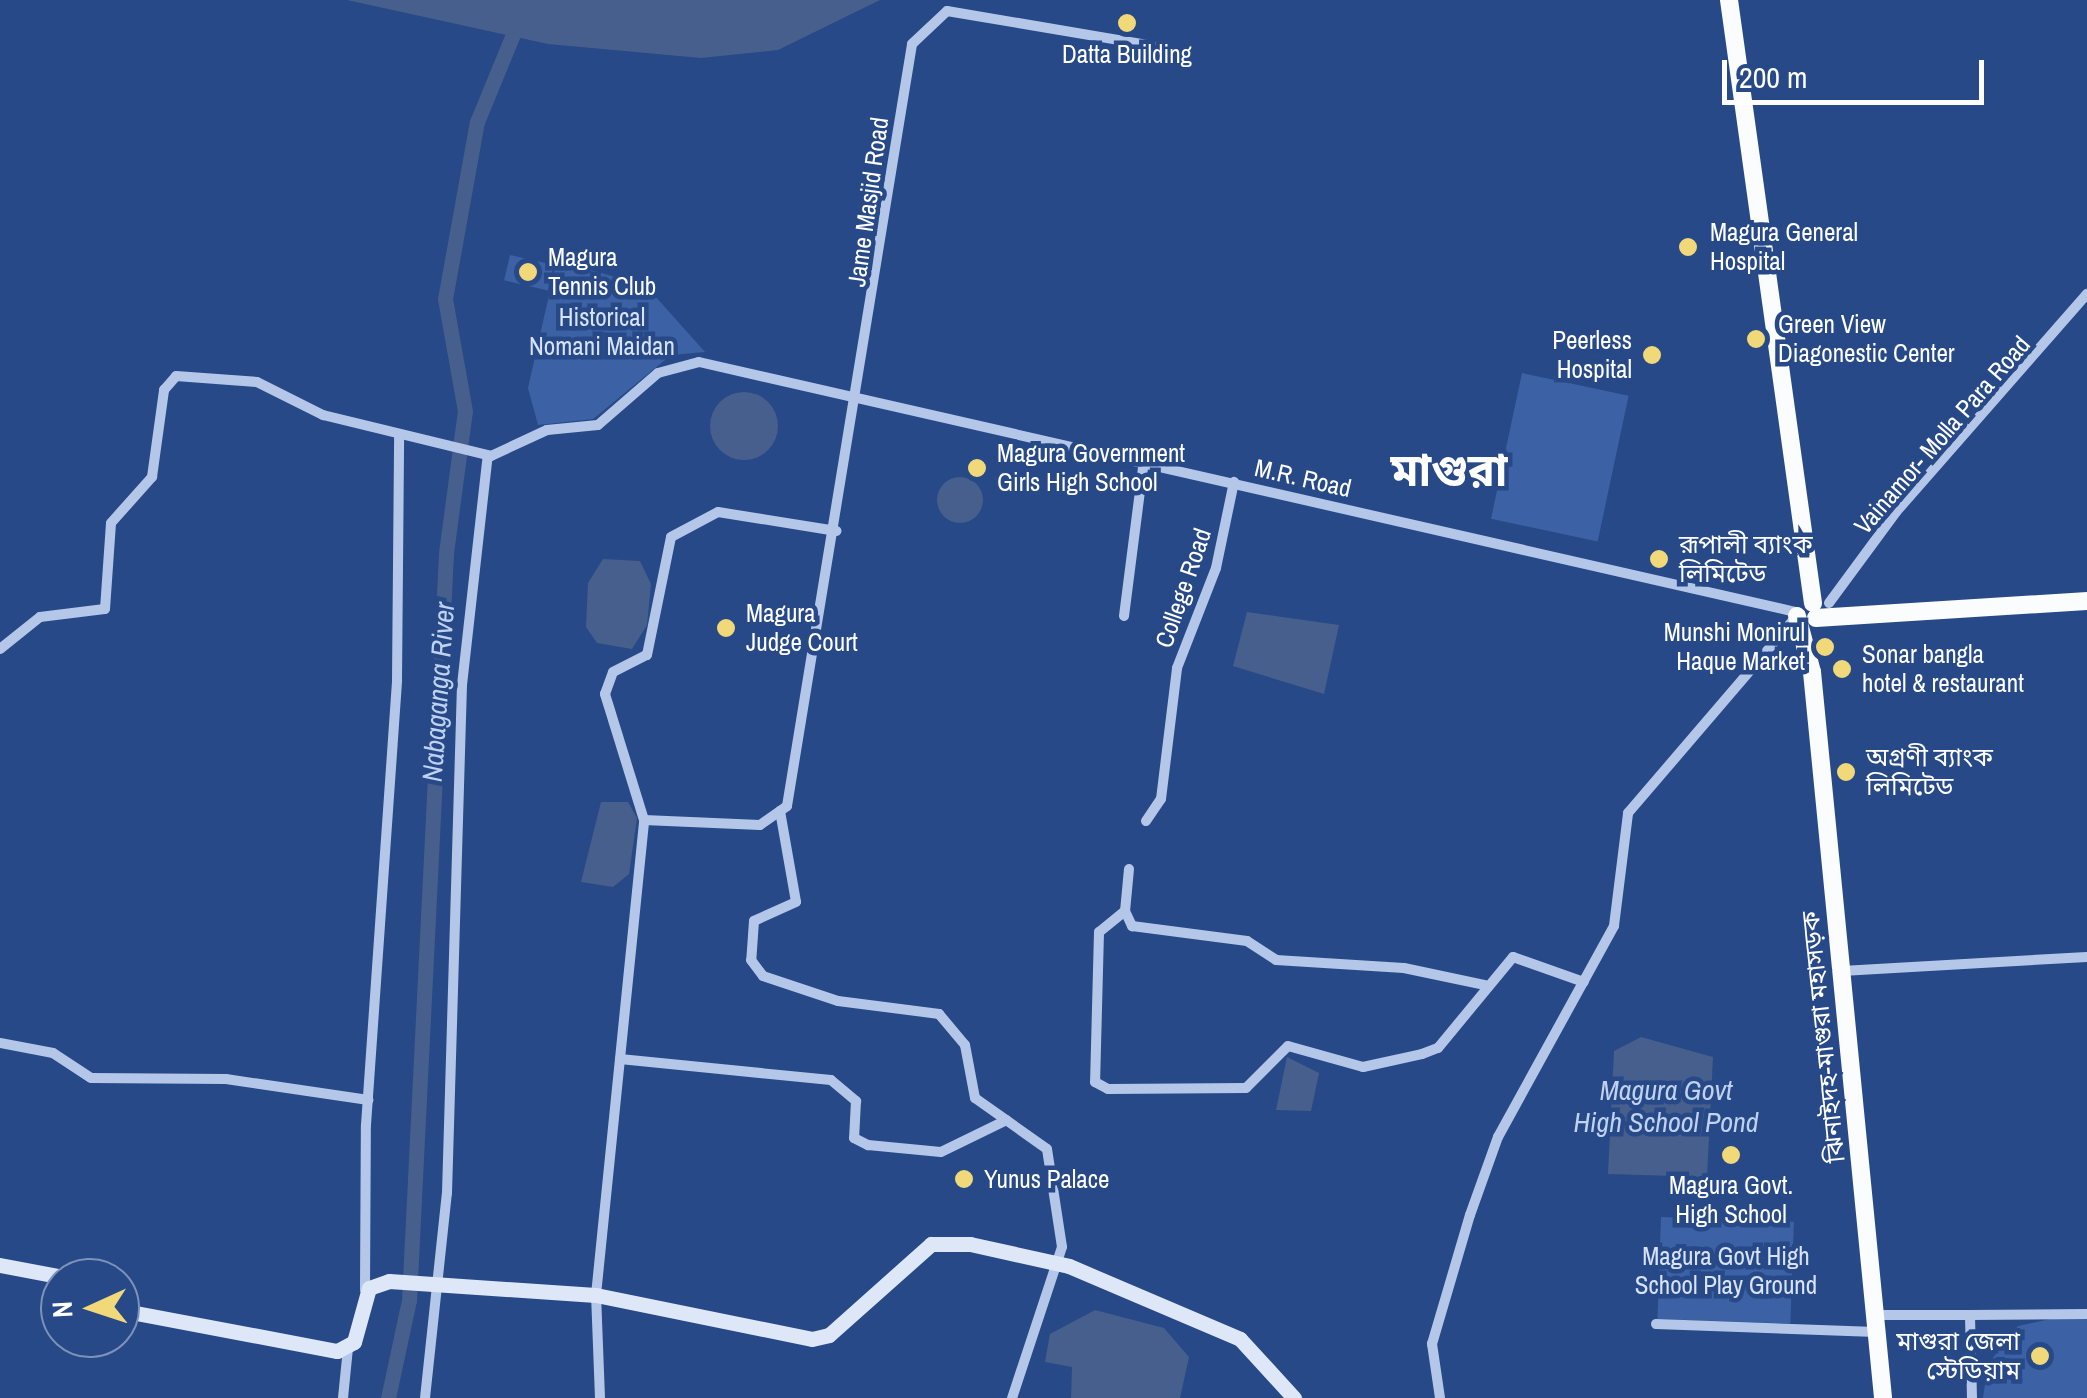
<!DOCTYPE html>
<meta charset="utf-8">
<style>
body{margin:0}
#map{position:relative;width:2087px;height:1398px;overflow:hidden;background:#274988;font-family:"Archivo Narrow","Noto Sans Bengali",sans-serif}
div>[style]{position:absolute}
.green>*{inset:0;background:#3c62a5;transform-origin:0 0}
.water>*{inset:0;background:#475f8c}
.round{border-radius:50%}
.river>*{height:15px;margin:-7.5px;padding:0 7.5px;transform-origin:7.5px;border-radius:7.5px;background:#475f8c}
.minor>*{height:10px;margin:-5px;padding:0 5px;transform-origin:5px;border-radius:5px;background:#b4c7e9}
.secondary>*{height:15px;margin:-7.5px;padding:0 7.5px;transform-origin:7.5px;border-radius:7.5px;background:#dee7f8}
.trunk>*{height:18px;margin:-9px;padding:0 9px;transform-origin:9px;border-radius:9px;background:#fafcfe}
.dots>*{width:28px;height:28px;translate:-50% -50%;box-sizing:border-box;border:5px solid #274988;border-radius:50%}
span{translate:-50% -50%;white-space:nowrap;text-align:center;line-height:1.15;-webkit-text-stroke:9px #274988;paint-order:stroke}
.poi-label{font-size:25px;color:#fff}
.left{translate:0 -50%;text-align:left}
.right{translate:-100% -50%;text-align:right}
.street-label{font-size:25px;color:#fff}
.park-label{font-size:25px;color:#d8e3f7}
.water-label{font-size:28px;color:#c0d2f0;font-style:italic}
.town-label{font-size:45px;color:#fff;font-weight:700}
.north{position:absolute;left:40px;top:1258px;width:100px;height:100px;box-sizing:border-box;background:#274988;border:2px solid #7d92b8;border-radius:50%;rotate:267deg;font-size:28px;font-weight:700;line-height:40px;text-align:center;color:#fff}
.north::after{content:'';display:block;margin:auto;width:35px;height:45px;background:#f1d979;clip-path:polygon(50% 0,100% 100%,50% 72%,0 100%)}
.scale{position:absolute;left:1722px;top:60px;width:262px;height:45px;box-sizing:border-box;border:5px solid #fff;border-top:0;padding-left:12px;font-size:30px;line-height:35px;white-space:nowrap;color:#fff;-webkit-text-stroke:8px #274988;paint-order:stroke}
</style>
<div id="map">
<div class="green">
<div style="left:510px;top:255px;width:45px;height:26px;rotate:13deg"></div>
<div style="clip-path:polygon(557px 260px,646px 286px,705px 352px,671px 355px,593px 419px,538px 425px,528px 388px)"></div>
<div style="left:1522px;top:373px;width:109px;height:149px;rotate:12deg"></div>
<div style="left:1661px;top:1217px;width:133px;height:102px;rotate:2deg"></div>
<div style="clip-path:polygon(2087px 1311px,2087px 1398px,1983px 1398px,1988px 1364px,2018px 1326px)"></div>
</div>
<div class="water">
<div style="clip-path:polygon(347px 0,880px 0,778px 50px,701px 58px,548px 44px)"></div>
<div class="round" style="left:710px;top:392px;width:68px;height:68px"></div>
<div class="round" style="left:937px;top:477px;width:46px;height:46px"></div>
<div style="clip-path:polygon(603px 559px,640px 561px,651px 584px,647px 625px,632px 649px,597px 643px,586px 627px,588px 583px)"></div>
<div style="clip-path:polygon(1247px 612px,1339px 625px,1324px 694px,1233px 666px)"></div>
<div style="clip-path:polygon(601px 802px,628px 802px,637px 818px,629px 874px,613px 887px,581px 882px)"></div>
<div style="clip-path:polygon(1641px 1037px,1713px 1057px,1707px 1177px,1608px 1174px,1614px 1051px)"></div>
<div style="clip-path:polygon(1287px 1057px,1319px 1073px,1311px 1111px,1276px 1110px)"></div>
<div style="clip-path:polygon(1095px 1310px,1164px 1328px,1189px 1357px,1180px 1398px,1071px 1398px,1072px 1367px,1045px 1362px,1050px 1334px)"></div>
</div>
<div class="river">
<div style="left:388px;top:1398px;width:100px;rotate:-77.9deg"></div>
<div style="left:409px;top:1300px;width:748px;rotate:-87.16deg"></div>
<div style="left:446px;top:553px;width:143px;rotate:-82.4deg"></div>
<div style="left:465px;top:411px;width:114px;rotate:-100.1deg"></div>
<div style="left:445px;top:299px;width:180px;rotate:-79.8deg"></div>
<div style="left:477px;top:122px;width:132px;rotate:-67.7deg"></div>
</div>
<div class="minor">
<div style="left:1829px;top:603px;width:113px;rotate:-53.6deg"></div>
<div style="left:1896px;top:512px;width:290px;rotate:-48.8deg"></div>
<div style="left:1124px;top:616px;width:157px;rotate:-82.7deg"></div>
<div style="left:0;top:649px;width:51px;rotate:-38.7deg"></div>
<div style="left:40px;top:617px;width:65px;rotate:-7deg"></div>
<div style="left:105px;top:609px;width:86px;rotate:-86deg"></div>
<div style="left:111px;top:523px;width:62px;rotate:-48.3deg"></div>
<div style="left:152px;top:477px;width:88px;rotate:-82.1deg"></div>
<div style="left:164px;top:390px;width:18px;rotate:-49deg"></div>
<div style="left:176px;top:376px;width:81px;rotate:4.2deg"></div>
<div style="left:257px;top:382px;width:74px;rotate:26.6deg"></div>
<div style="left:323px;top:415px;width:173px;rotate:13.7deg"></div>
<div style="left:491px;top:456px;width:62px;rotate:-24.9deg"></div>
<div style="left:547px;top:430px;width:51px;rotate:-5.6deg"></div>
<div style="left:598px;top:425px;width:79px;rotate:-40.9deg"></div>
<div style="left:658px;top:373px;width:42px;rotate:-15deg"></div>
<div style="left:699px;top:362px;width:1125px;rotate:12.84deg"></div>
<div style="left:780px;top:811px;width:92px;rotate:80deg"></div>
<div style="left:796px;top:902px;width:46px;rotate:155.7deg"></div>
<div style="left:754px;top:921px;width:39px;rotate:94deg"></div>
<div style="left:751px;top:960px;width:20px;rotate:53deg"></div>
<div style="left:763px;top:976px;width:79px;rotate:18.4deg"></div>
<div style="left:838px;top:1001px;width:102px;rotate:7.3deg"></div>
<div style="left:939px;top:1014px;width:40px;rotate:50deg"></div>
<div style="left:965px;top:1045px;width:54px;rotate:79.3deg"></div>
<div style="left:975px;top:1098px;width:88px;rotate:35.3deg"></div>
<div style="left:1047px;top:1149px;width:99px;rotate:81.3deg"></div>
<div style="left:1062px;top:1247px;width:159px;rotate:108.3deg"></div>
<div style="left:644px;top:820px;width:132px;rotate:-107.2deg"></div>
<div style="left:605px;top:694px;width:23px;rotate:-70deg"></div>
<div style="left:613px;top:672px;width:38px;rotate:-27deg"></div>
<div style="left:647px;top:655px;width:120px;rotate:-78.5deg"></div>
<div style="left:671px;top:537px;width:53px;rotate:-28deg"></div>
<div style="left:718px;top:512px;width:120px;rotate:9.1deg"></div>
<div style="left:1146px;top:821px;width:27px;rotate:-56deg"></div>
<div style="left:1161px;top:799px;width:132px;rotate:-83deg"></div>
<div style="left:1177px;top:668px;width:107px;rotate:-68.7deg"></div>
<div style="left:1216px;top:568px;width:88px;rotate:-78.2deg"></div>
<div style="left:1129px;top:869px;width:42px;rotate:95.4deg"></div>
<div style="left:1125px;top:911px;width:33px;rotate:141deg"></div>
<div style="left:1099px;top:932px;width:150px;rotate:91.5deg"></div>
<div style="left:1095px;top:1082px;width:15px;rotate:28deg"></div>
<div style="left:1108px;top:1089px;width:138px;rotate:-0.4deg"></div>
<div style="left:1246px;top:1088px;width:59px;rotate:-45deg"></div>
<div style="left:1288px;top:1046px;width:78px;rotate:15.6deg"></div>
<div style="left:1363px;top:1067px;width:60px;rotate:-12.4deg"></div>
<div style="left:1422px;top:1054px;width:17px;rotate:-21deg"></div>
<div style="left:1438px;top:1048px;width:118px;rotate:-50.5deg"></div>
<div style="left:1513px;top:957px;width:75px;rotate:19.4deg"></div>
<div style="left:1125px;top:911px;width:17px;rotate:65deg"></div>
<div style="left:1132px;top:926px;width:116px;rotate:7.4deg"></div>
<div style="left:1247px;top:941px;width:35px;rotate:33deg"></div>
<div style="left:1276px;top:960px;width:128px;rotate:3.6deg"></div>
<div style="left:1404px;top:968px;width:83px;rotate:11.9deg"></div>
<div style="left:1842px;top:971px;width:245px;rotate:-3.3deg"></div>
<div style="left:0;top:1043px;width:54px;rotate:10.7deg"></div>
<div style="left:53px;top:1053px;width:45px;rotate:33.3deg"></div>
<div style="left:91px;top:1078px;width:135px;rotate:0.4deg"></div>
<div style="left:226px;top:1079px;width:144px;rotate:8.4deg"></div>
<div style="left:620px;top:1059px;width:212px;rotate:5.7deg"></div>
<div style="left:831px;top:1080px;width:33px;rotate:40deg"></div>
<div style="left:856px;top:1101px;width:37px;rotate:93deg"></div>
<div style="left:854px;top:1138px;width:16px;rotate:27deg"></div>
<div style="left:868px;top:1145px;width:73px;rotate:5.5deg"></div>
<div style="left:941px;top:1152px;width:73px;rotate:-25.9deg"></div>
<div style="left:365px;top:1290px;width:165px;rotate:-89.7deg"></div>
<div style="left:366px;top:1125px;width:446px;rotate:-86deg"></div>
<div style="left:397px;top:680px;width:246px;rotate:-89.5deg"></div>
<div style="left:1875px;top:1315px;width:95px"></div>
<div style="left:1656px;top:1324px;width:220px;rotate:2.1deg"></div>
<div style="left:343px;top:1398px;width:50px;rotate:-84.3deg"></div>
<div style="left:425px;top:1398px;width:206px;rotate:-83.9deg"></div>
<div style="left:447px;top:1193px;width:508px;rotate:-88.31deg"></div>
<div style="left:462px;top:685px;width:231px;rotate:-83.6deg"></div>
<div style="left:600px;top:1398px;width:103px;rotate:-92.2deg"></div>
<div style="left:596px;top:1295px;width:477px;rotate:-84.2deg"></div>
<div style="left:644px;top:820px;width:116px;rotate:2.5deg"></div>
<div style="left:760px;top:825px;width:33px;rotate:-35deg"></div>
<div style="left:787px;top:806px;width:772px;rotate:-80.68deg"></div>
<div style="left:912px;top:44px;width:48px;rotate:-43.3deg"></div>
<div style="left:947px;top:11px;width:209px;rotate:9.6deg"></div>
<div style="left:1440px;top:1398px;width:55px;rotate:-98.4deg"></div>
<div style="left:1432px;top:1344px;width:134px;rotate:-73.6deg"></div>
<div style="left:1470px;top:1215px;width:83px;rotate:-70.3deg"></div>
<div style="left:1498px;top:1137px;width:241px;rotate:-61.2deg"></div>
<div style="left:1614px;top:926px;width:114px;rotate:-82.9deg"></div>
<div style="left:1628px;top:813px;width:258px;rotate:-49.4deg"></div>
<div style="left:1972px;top:1398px;width:83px;rotate:-91.4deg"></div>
<div style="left:1970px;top:1315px;width:117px;rotate:-0.5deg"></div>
</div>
<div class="secondary">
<div style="left:0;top:1265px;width:69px;rotate:10.8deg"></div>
<div style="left:120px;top:1310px;width:221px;rotate:10.7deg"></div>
<div style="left:337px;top:1351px;width:19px;rotate:-28deg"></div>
<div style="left:354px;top:1342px;width:56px;rotate:-74.5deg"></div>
<div style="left:369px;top:1288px;width:21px;rotate:-19deg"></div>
<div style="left:389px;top:1281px;width:207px;rotate:3.9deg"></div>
<div style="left:596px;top:1295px;width:220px;rotate:11.5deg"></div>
<div style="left:812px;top:1339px;width:17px;rotate:-13deg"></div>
<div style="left:829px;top:1335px;width:137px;rotate:-41.7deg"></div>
<div style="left:931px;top:1244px;width:39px"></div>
<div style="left:970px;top:1244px;width:101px;rotate:12.5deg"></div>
<div style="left:1069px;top:1266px;width:186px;rotate:23.1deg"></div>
<div style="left:1240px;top:1339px;width:80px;rotate:47.5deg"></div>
</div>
<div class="trunk">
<div style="left:1729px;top:0;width:609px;rotate:82.07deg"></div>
<div style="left:1797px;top:616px;width:58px;rotate:75deg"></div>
<div style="left:1812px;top:672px;width:729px;rotate:84.41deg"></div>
<div style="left:1816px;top:618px;width:272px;rotate:-3.6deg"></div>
</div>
<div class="dots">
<div style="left:1127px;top:23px;background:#f1d979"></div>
<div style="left:1688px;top:247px;background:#f1d979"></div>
<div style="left:528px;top:272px;background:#f1d979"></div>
<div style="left:1756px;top:339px;background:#f1d979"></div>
<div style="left:1652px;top:355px;background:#f1d979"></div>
<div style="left:977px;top:468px;background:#f1d979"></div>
<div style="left:1659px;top:559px;background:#f1d979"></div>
<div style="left:726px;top:628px;background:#f1d979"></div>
<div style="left:1825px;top:647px;background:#f1d979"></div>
<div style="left:1842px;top:669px;background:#f1d979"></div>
<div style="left:1846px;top:772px;background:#f1d979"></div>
<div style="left:1731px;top:1155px;background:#f1d979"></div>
<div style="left:964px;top:1179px;background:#f1d979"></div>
<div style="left:2040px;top:1356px;background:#f1d979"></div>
</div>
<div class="poi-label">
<span style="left:1127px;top:54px">Datta Building</span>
<span class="left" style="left:1710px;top:247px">Magura General<br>Hospital</span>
<span class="left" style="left:548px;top:272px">Magura<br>Tennis Club</span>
<span class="left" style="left:1778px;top:339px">Green View<br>Diagonestic Center</span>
<span class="right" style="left:1632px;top:355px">Peerless<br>Hospital</span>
<span class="left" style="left:997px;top:468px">Magura Government<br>Girls High School</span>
<span class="left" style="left:1679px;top:559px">রূপালী ব্যাংক<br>লিমিটেড</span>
<span class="left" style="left:746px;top:628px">Magura<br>Judge Court</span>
<span class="right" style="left:1805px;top:647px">Munshi Monirul<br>Haque Market</span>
<span class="left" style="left:1862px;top:669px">Sonar bangla<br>hotel &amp; restaurant</span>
<span class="left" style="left:1866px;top:772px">অগ্রণী ব্যাংক<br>লিমিটেড</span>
<span class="left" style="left:984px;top:1179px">Yunus Palace</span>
<span style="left:1731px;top:1200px">Magura Govt.<br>High School</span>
<span class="right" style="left:2020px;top:1356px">মাগুরা জেলা<br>স্টেডিয়াম</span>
</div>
<div class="street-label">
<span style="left:868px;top:202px;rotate:-82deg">Jame Masjid Road</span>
<span style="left:1942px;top:435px;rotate:-49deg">Vainamor- Molla Para Road</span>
<span style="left:1303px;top:478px;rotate:13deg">M.R. Road</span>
<span style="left:1183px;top:588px;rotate:-71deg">College Road</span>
<span style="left:1823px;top:1037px;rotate:-96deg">ঝিনাইদহ-মাগুরা মহাসড়ক</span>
</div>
<div class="park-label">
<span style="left:602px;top:332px">Historical<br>Nomani Maidan</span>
<span style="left:1726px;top:1271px">Magura Govt High<br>School Play Ground</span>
</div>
<div class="water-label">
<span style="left:438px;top:692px;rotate:-86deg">Nabaganga River</span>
<span style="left:1666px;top:1106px">Magura Govt<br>High School Pond</span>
</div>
<div class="town-label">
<span style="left:1449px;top:470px">মাগুরা</span>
</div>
<div class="north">N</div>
<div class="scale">200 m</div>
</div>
